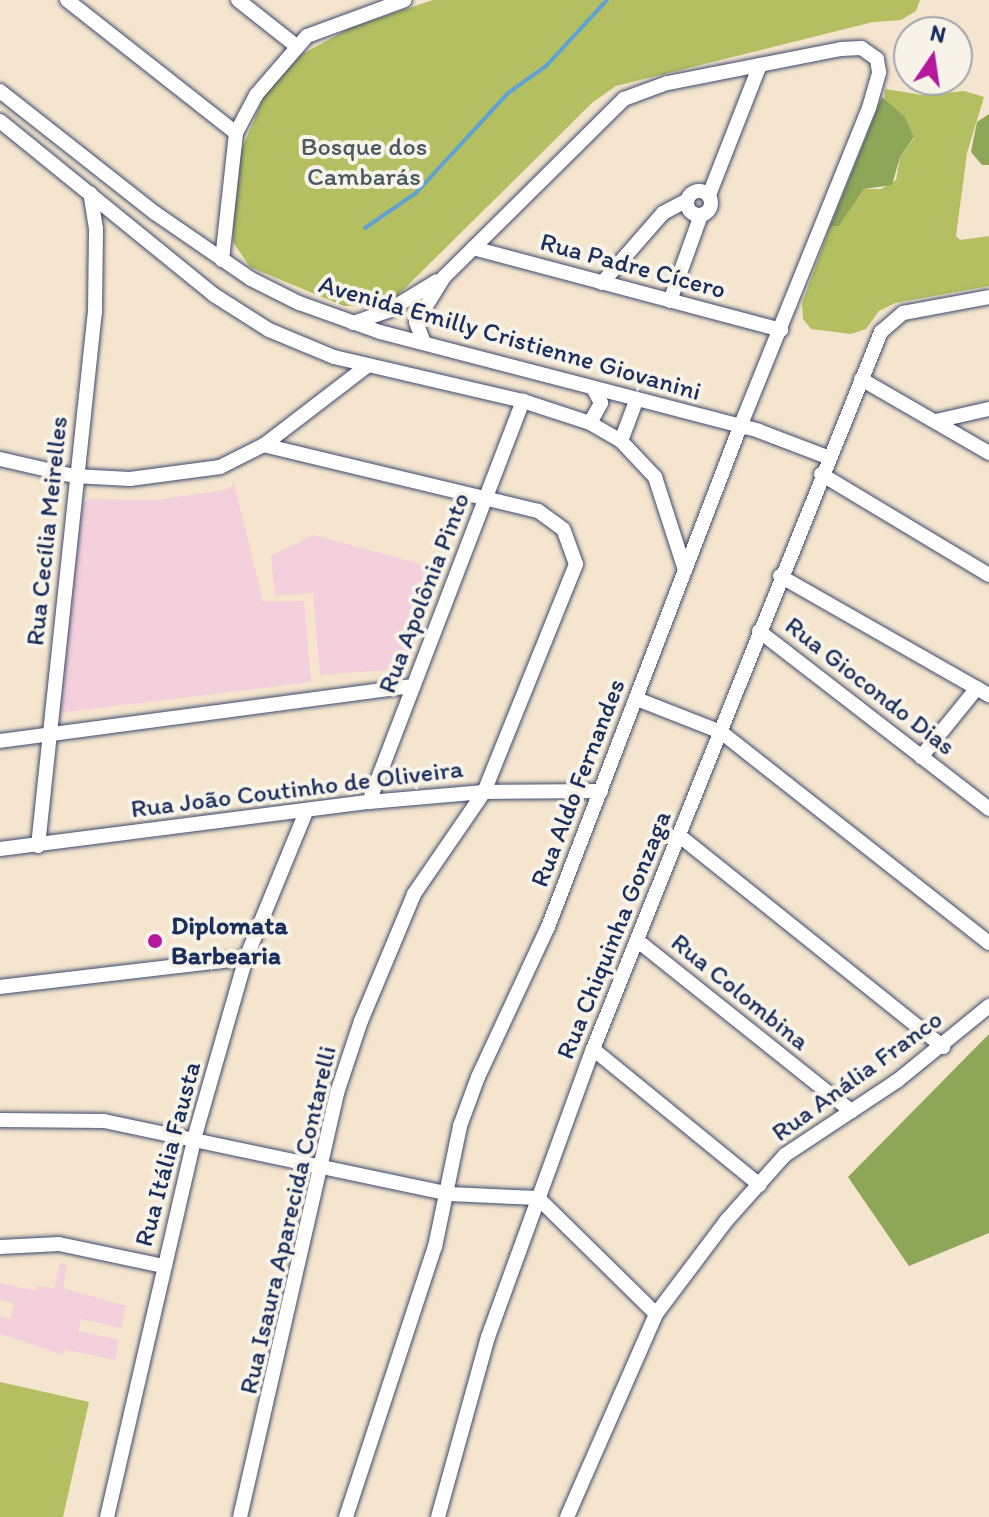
<!DOCTYPE html>
<meta charset="utf-8">
<style>
body{margin:0}
#map{position:relative;width:989px;height:1517px;overflow:hidden;background:#f5e5ce;font-family:Itim,sans-serif}
div>[style]{position:absolute}
.built>*{inset:0;background:#f4cfdc}
.green>*{inset:0;background:#b3bf61}
.forest>*{inset:0;background:#8ea657}
.stream>*{height:4px;margin:-2px;padding:0 2px;transform-origin:2px;border-radius:2px;background:#61a2d4}
.roads{filter:drop-shadow(0 0 2px #3c4a6f) drop-shadow(0 0 2px #3c4a6f)}
.minor>*{height:14px;margin:-7px;padding:0 7px;transform-origin:7px;border-radius:7px;background:#fff}
.minor>.ring{margin:-7px;padding:0;box-sizing:content-box;background:none;border:14px solid #fff;border-radius:50%}
.dots>*{width:22px;height:22px;translate:-50% -50%;box-sizing:border-box;border:4px solid #f7f3e8;border-radius:50%}
span{translate:-50% -50%;white-space:nowrap;text-align:center;line-height:1.15;-webkit-text-stroke:8px #f7f3e8;paint-order:stroke}
.park-label{font-size:26px;color:#495a5f}
.street-label{font-size:26px;color:#1b2f5e}
.poi-label{font-size:26px;color:#1b2f5e;font-weight:700}
.left{translate:0 -50%;text-align:left}
.north{position:absolute;left:893px;top:16px;width:80px;height:80px;box-sizing:border-box;background:#f7f3e8;border:2px solid #9fa5b1;border-radius:50%;rotate:13deg;font-size:22px;font-weight:700;line-height:32px;text-align:center;color:#1b2f5e}
.north::after{content:'';display:block;margin:auto;width:28px;height:36px;background:#b5179e;clip-path:polygon(50% 0,100% 100%,50% 72%,0 100%)}
</style>
<div id="map">
<div class="built">
<div style="clip-path:polygon(234px 483px,263px 602px,304px 601px,311px 682px,57px 713px,78px 508px,88px 499px,158px 500px,228px 489px)"></div>
<div style="clip-path:polygon(314px 535px,435px 568px,408px 668px,320px 675px,313px 593px,275px 596px,271px 556px)"></div>
<div style="clip-path:polygon(60px 1263px,67px 1265px,63px 1288px,126px 1306px,121px 1328px,81px 1319px,78px 1331px,119px 1340px,115px 1360px,63px 1349px,63px 1355px,0 1334px,0 1317px,10px 1319px,14px 1303px,0 1300px,0 1283px,36px 1291px,38px 1285px,54px 1289px)"></div>
</div>
<div class="green">
<div style="clip-path:polygon(433px 0,920px 0,916px 11px,901px 20px,873px 22px,616px 86px,593px 102px,397px 296px,372px 305px,344px 306px,250px 267px,233px 242px,234px 192px,241px 151px,267px 89px,295px 58px,352px 27px)"></div>
<div style="clip-path:polygon(885px 89px,922px 95px,964px 91px,984px 97px,967px 153px,956px 236px,960px 240px,989px 236px,989px 286px,895px 303px,879px 311px,866px 329px,851px 334px,811px 329px,803px 319px,802px 303px,830px 227px,839px 226px,864px 189px,881px 189px,896px 180px,900px 157px,914px 138px,905px 117px,884px 102px)"></div>
<div style="clip-path:polygon(0 1382px,89px 1402px,63px 1517px,0 1517px)"></div>
</div>
<div class="forest">
<div style="clip-path:polygon(882px 97px,905px 117px,914px 137px,900px 157px,892px 185px,864px 189px,839px 226px,830px 227px)"></div>
<div style="clip-path:polygon(989px 114px,989px 165px,982px 165px,971px 152px,977px 122px)"></div>
<div style="clip-path:polygon(989px 1034px,989px 1233px,909px 1266px,848px 1177px)"></div>
</div>
<div class="stream">
<div style="left:365px;top:228px;width:62px;rotate:-34.5deg"></div>
<div style="left:416px;top:193px;width:134px;rotate:-47.4deg"></div>
<div style="left:507px;top:94px;width:49px;rotate:-35.9deg"></div>
<div style="left:547px;top:65px;width:88px;rotate:-47.3deg"></div>
</div>
<div class="roads">
<div class="minor">
<div style="left:67px;top:0;width:215px;rotate:38.2deg"></div>
<div style="left:238px;top:0;width:73px;rotate:38.3deg"></div>
<div style="left:0;top:91px;width:197px;rotate:38.2deg"></div>
<div style="left:155px;top:213px;width:116px;rotate:34.5deg"></div>
<div style="left:251px;top:279px;width:54px;rotate:26.6deg"></div>
<div style="left:299px;top:303px;width:86px;rotate:19.7deg"></div>
<div style="left:380px;top:332px;width:392px;rotate:14.6deg"></div>
<div style="left:759px;top:431px;width:73px;rotate:20.9deg"></div>
<div style="left:0;top:121px;width:276px;rotate:39.1deg"></div>
<div style="left:214px;top:295px;width:65px;rotate:32.5deg"></div>
<div style="left:269px;top:330px;width:70px;rotate:22.6deg"></div>
<div style="left:334px;top:357px;width:194px;rotate:13.1deg"></div>
<div style="left:523px;top:401px;width:71px;rotate:18.2deg"></div>
<div style="left:590px;top:423px;width:36px;rotate:30deg"></div>
<div style="left:621px;top:441px;width:50px;rotate:46.6deg"></div>
<div style="left:655px;top:477px;width:98px;rotate:72.1deg"></div>
<div class="ring" style="left:687px;top:191px;width:10px;height:10px"></div>
<div style="left:709px;top:195px;width:140px;rotate:-68.6deg"></div>
<div style="left:473px;top:248px;width:319px;rotate:14.9deg"></div>
<div style="left:222px;top:260px;width:128px;rotate:-83.7deg"></div>
<div style="left:236px;top:133px;width:43px;rotate:-62.2deg"></div>
<div style="left:256px;top:95px;width:78px;rotate:-49.2deg"></div>
<div style="left:307px;top:36px;width:104px;rotate:-20.2deg"></div>
<div style="left:602px;top:283px;width:93px;rotate:-48.9deg"></div>
<div style="left:663px;top:213px;width:27px;rotate:-28deg"></div>
<div style="left:670px;top:301px;width:91px;rotate:-70.2deg"></div>
<div style="left:353px;top:323px;width:37px;rotate:-19deg"></div>
<div style="left:388px;top:311px;width:57px;rotate:-31.5deg"></div>
<div style="left:861px;top:379px;width:148px;rotate:30deg"></div>
<div style="left:936px;top:421px;width:54px;rotate:-12.8deg"></div>
<div style="left:590px;top:423px;width:23px;rotate:-61deg"></div>
<div style="left:601px;top:403px;width:15px;rotate:-118deg"></div>
<div style="left:621px;top:441px;width:43px;rotate:-69.4deg"></div>
<div style="left:0;top:459px;width:76px;rotate:12.9deg"></div>
<div style="left:74px;top:476px;width:56px;rotate:3.1deg"></div>
<div style="left:130px;top:479px;width:91px;rotate:-7.6deg"></div>
<div style="left:220px;top:467px;width:49px;rotate:-26.6deg"></div>
<div style="left:264px;top:445px;width:130px;rotate:-37.5deg"></div>
<div style="left:821px;top:474px;width:196px;rotate:31deg"></div>
<div style="left:780px;top:576px;width:241px;rotate:29.7deg"></div>
<div style="left:759px;top:631px;width:291px;rotate:37.7deg"></div>
<div style="left:637px;top:699px;width:90px;rotate:21.4deg"></div>
<div style="left:721px;top:732px;width:341px;rotate:38.2deg"></div>
<div style="left:0;top:741px;width:417px;rotate:-7.6deg"></div>
<div style="left:921px;top:757px;width:89px;rotate:-50.9deg"></div>
<div style="left:369px;top:802px;width:430px;rotate:-69deg"></div>
<div style="left:681px;top:837px;width:336px;rotate:38.7deg"></div>
<div style="left:38px;top:846px;width:538px;rotate:-83.92deg"></div>
<div style="left:95px;top:311px;width:82px;rotate:-89.3deg"></div>
<div style="left:96px;top:229px;width:36px;rotate:-99deg"></div>
<div style="left:0;top:849px;width:372px;rotate:-7.3deg"></div>
<div style="left:369px;top:802px;width:115px;rotate:-5deg"></div>
<div style="left:484px;top:792px;width:117px;rotate:-0.5deg"></div>
<div style="left:638px;top:941px;width:273px;rotate:38.6deg"></div>
<div style="left:0;top:987px;width:248px;rotate:-6.7deg"></div>
<div style="left:593px;top:1049px;width:215px;rotate:39.2deg"></div>
<div style="left:0;top:1120px;width:104px;rotate:0.6deg"></div>
<div style="left:104px;top:1121px;width:353px;rotate:11.9deg"></div>
<div style="left:449px;top:1194px;width:89px;rotate:2.6deg"></div>
<div style="left:538px;top:1198px;width:165px;rotate:44.5deg"></div>
<div style="left:0;top:1247px;width:59px;rotate:-2.9deg"></div>
<div style="left:59px;top:1244px;width:106px;rotate:11.9deg"></div>
<div style="left:107px;top:1517px;width:388px;rotate:-77deg"></div>
<div style="left:194px;top:1139px;width:188px;rotate:-74deg"></div>
<div style="left:246px;top:958px;width:158px;rotate:-67.7deg"></div>
<div style="left:240px;top:1517px;width:435px;rotate:-77.1deg"></div>
<div style="left:337px;top:1093px;width:76px;rotate:-71.6deg"></div>
<div style="left:361px;top:1021px;width:138px;rotate:-67.3deg"></div>
<div style="left:414px;top:894px;width:124px;rotate:-55.5deg"></div>
<div style="left:484px;top:792px;width:246px;rotate:-68deg"></div>
<div style="left:576px;top:564px;width:37px;rotate:-110deg"></div>
<div style="left:563px;top:529px;width:31px;rotate:-144deg"></div>
<div style="left:538px;top:511px;width:282px;rotate:-166.5deg"></div>
<div style="left:346px;top:1517px;width:284px;rotate:-71.8deg"></div>
<div style="left:435px;top:1247px;width:124px;rotate:-78.3deg"></div>
<div style="left:460px;top:1126px;width:52px;rotate:-69.8deg"></div>
<div style="left:478px;top:1077px;width:166px;rotate:-65deg"></div>
<div style="left:548px;top:927px;width:536px;rotate:-68.99deg"></div>
<div style="left:740px;top:427px;width:344px;rotate:-68deg"></div>
<div style="left:869px;top:108px;width:37px;rotate:-74deg"></div>
<div style="left:879px;top:72px;width:13px;rotate:-99deg"></div>
<div style="left:877px;top:59px;width:19px;rotate:-145deg"></div>
<div style="left:861px;top:48px;width:20px;rotate:177deg"></div>
<div style="left:841px;top:49px;width:177px;rotate:168.9deg"></div>
<div style="left:667px;top:83px;width:46px;rotate:159.6deg"></div>
<div style="left:624px;top:99px;width:253px;rotate:135.3deg"></div>
<div style="left:444px;top:277px;width:53px;rotate:121.9deg"></div>
<div style="left:416px;top:322px;width:22px;rotate:69deg"></div>
<div style="left:438px;top:1517px;width:187px;rotate:-74.5deg"></div>
<div style="left:488px;top:1337px;width:307px;rotate:-70deg"></div>
<div style="left:593px;top:1049px;width:773px;rotate:-68.12deg"></div>
<div style="left:881px;top:332px;width:29px;rotate:-41deg"></div>
<div style="left:903px;top:313px;width:87px;rotate:-10.5deg"></div>
<div style="left:567px;top:1517px;width:222px;rotate:-66.3deg"></div>
<div style="left:656px;top:1314px;width:116px;rotate:-53deg"></div>
<div style="left:726px;top:1221px;width:89px;rotate:-48.2deg"></div>
<div style="left:785px;top:1155px;width:134px;rotate:-33.5deg"></div>
<div style="left:897px;top:1081px;width:119px;rotate:-39.2deg"></div>
</div>
</div>
<div class="dots">
<div style="left:155px;top:941px;background:#b5179e"></div>
</div>
<div class="park-label">
<span style="left:364px;top:162px">Bosque dos<br>Cambarás</span>
</div>
<div class="street-label">
<span style="left:633px;top:266px;rotate:15deg">Rua Padre Cícero</span>
<span style="left:510px;top:338px;rotate:16deg">Avenida Emilly Cristienne Giovanini</span>
<span style="left:47px;top:531px;rotate:-84deg">Rua Cecília Meirelles</span>
<span style="left:424px;top:593px;rotate:-69deg">Rua Apolônia Pinto</span>
<span style="left:870px;top:686px;rotate:38deg">Rua Giocondo Dias</span>
<span style="left:578px;top:783px;rotate:-69deg">Rua Aldo Fernandes</span>
<span style="left:297px;top:789px;rotate:-7deg">Rua João Coutinho de Oliveira</span>
<span style="left:614px;top:935px;rotate:-68deg">Rua Chiquinha Gonzaga</span>
<span style="left:740px;top:992px;rotate:39deg">Rua Colombina</span>
<span style="left:857px;top:1076px;rotate:-36deg">Rua Anália Franco</span>
<span style="left:168px;top:1154px;rotate:-75deg">Rua Itália Fausta</span>
<span style="left:288px;top:1220px;rotate:-77deg">Rua Isaura Aparecida Contarelli</span>
</div>
<div class="poi-label">
<span class="left" style="left:171px;top:941px">Diplomata<br>Barbearia</span>
</div>
<div class="north">N</div>
</div>
